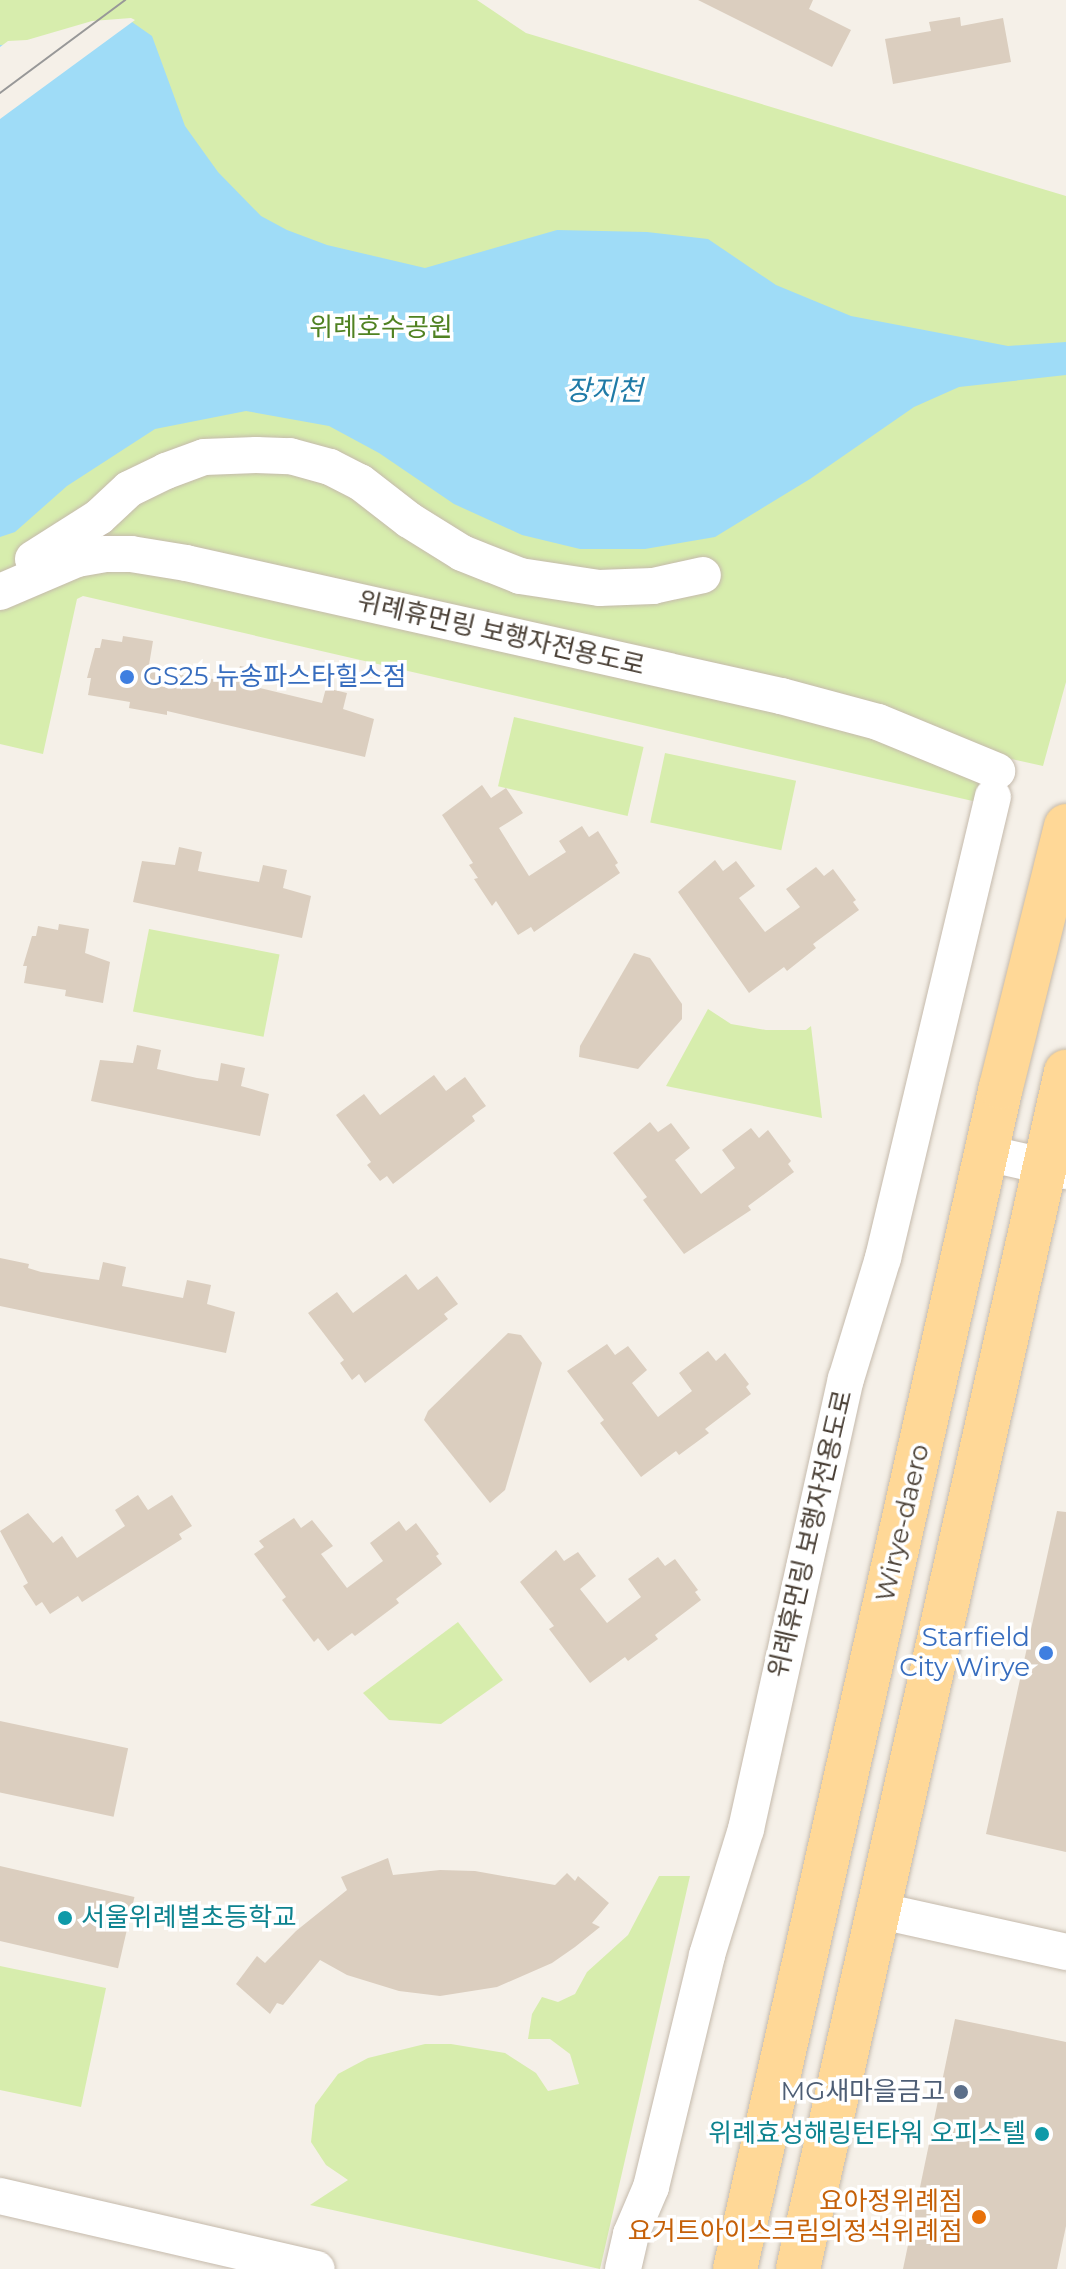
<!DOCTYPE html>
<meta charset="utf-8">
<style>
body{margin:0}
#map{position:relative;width:1066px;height:2269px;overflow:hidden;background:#f5f0e8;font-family:Montserrat,"Noto Sans KR",sans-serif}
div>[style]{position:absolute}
.green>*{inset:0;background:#d7edad;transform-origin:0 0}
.water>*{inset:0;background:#9fdcf7}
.pier>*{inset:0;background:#f5f0e8}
.building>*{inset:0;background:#dbcebf;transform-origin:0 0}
.roads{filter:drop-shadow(0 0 2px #c5baac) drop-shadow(0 0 2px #c5baac)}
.minor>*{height:36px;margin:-18px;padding:0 18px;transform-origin:18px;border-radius:18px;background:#fff}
.major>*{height:44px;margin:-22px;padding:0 22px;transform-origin:22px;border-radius:22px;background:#ffd897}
.tram>*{height:2px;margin:-1px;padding:0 1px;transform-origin:1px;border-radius:1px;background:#989898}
.dots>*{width:22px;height:22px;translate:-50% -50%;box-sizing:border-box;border:4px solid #fff;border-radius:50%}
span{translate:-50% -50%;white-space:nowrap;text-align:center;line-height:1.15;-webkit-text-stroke:7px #fff;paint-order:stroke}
.park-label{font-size:26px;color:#508222}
.street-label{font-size:26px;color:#4a4036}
.shop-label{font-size:26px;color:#366cbe}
.left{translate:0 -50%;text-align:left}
.right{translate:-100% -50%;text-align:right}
.culture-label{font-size:26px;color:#0d838f}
.service-label{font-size:26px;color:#4e5e75}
.food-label{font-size:26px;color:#c56008}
.water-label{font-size:28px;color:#207ba7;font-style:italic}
</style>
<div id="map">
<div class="green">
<div style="clip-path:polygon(0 0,477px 0,526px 33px,1066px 196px,1066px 682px,1043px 766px,989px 754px,977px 802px,83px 596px,77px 599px,43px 754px,0 744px)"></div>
<div style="left:514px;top:717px;width:133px;height:71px;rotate:13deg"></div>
<div style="left:665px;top:753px;width:134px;height:71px;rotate:12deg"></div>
<div style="left:149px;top:929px;width:133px;height:84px;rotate:11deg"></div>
<div style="clip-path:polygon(708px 1009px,731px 1024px,766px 1030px,806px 1030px,811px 1026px,822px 1118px,666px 1086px)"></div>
<div style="clip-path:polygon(458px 1622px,503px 1680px,441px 1724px,389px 1720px,363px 1693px)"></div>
<div style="clip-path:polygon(659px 1876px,690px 1876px,600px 2269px,310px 2205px,348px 2180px,326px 2165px,311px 2142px,315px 2105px,338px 2074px,368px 2058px,425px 2044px,451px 2044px,505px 2053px,536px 2073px,548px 2091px,579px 2084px,570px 2054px,550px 2039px,528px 2039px,532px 2014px,542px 1997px,558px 2002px,575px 1994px,587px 1972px,628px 1935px)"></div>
<div style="clip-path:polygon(0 1966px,106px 1988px,81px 2107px,0 2090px)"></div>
</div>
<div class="water">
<div style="clip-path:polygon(132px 22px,152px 36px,185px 126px,218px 172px,261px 216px,287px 230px,327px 245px,425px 268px,557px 230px,647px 232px,708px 239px,776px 285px,851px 316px,1008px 346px,1066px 342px,1066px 375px,959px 387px,914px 407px,810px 479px,715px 537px,645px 549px,580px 549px,522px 535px,454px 504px,379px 453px,329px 426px,246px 411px,155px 429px,67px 486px,15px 532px,0 537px,0 45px,28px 44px)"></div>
</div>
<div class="pier">
<div style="clip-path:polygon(131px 18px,135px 20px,0 119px,0 47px,8px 41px,27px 40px,92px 21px)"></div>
</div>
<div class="building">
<div style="clip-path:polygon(698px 0,813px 0,809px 9px,851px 30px,832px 67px)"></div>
<div style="clip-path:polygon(960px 17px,961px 26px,1003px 18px,1011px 62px,893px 84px,885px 39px,931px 31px,929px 22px)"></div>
<div style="clip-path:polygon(123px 636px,153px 641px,149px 665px,161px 668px,161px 672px,236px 682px,240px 666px,264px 671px,260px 688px,322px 703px,326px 688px,347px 693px,343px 709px,374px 719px,365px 757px,167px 711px,167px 715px,129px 708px,130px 702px,88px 695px,91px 678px,87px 678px,95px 648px,100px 648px,102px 639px,122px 642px)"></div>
<div style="clip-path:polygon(482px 785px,491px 798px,506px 788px,523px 813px,499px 828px,529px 876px,566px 852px,559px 841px,582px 826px,589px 837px,598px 831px,618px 863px,615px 865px,620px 873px,534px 932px,531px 927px,518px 935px,496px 901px,492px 906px,474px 879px,478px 878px,469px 865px,473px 863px,442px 815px)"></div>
<div style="clip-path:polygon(179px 847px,202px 852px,198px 871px,259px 882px,263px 865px,287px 870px,283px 888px,311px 896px,302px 938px,133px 902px,142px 861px,175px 865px)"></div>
<div style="clip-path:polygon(715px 860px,723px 871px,736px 861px,755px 886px,739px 898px,765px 932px,800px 907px,786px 889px,816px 867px,824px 876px,833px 869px,856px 900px,853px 902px,859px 910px,813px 944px,816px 948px,787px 971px,784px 967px,749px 993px,678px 892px)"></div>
<div style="clip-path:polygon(59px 924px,89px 929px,85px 953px,110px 962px,103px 1003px,65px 996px,66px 990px,24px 983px,27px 966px,23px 966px,32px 936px,36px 936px,38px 926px,58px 930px)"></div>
<div style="clip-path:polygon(634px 953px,650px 958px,682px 1004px,682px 1019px,638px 1069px,579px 1057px,580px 1046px)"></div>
<div style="clip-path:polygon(137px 1045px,161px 1050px,157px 1069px,197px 1078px,218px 1081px,221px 1063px,245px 1068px,241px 1086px,269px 1094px,260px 1136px,91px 1101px,100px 1060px,133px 1063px)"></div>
<div style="clip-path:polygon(434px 1075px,446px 1091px,465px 1077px,486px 1106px,472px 1116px,475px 1121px,393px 1184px,387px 1176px,380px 1181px,367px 1165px,371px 1162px,336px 1115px,364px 1094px,380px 1115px)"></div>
<div style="clip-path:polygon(650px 1122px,658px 1132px,671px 1123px,690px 1148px,675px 1160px,701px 1194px,735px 1168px,722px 1150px,751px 1128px,759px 1138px,768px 1130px,791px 1161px,788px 1164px,794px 1172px,748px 1206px,751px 1210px,684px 1254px,643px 1200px,647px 1197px,613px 1153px)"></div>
<div style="clip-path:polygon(0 1258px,29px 1264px,28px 1268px,41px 1272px,99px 1280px,103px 1262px,126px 1267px,122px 1286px,183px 1298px,187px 1280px,211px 1285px,207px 1304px,235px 1312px,226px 1353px,0 1306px)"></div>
<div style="clip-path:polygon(406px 1274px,418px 1290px,437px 1276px,458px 1304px,444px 1314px,448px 1319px,365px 1383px,359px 1374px,352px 1380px,340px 1363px,344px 1360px,308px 1313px,337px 1292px,353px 1313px)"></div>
<div style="clip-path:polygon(508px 1333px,521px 1335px,542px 1363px,505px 1490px,490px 1503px,424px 1420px,428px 1411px)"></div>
<div style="clip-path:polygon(607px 1344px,615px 1355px,628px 1346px,647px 1370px,632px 1383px,658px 1417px,692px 1391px,679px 1373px,708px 1351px,716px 1361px,725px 1353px,749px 1384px,746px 1387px,751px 1394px,705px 1429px,709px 1433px,679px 1455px,676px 1451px,641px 1477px,600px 1423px,604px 1420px,567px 1371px)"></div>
<div style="clip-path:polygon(138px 1495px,148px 1510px,172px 1495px,192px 1526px,179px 1534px,182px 1539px,82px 1602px,78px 1596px,50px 1614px,42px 1602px,36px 1606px,23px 1586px,28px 1583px,0 1531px,28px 1513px,53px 1543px,62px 1536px,77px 1558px,125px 1526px,115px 1510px)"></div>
<div style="clip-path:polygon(1057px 1511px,1066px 1512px,1066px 1852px,986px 1834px)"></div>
<div style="clip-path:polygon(294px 1518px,301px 1528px,312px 1520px,333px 1546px,321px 1554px,347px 1588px,383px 1561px,370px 1543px,399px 1521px,406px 1531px,416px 1523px,439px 1554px,436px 1556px,442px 1564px,396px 1599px,399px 1603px,355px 1636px,352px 1633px,328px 1651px,318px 1638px,314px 1642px,282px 1600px,286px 1597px,254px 1554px,264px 1547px,259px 1541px)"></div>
<div style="clip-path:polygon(556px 1550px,564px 1561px,578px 1552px,596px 1576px,580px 1589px,607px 1623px,641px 1597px,628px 1579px,658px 1557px,665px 1566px,675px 1559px,698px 1590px,695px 1592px,701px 1600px,655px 1635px,658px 1639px,628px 1661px,625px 1657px,590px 1683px,549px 1629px,554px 1626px,520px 1582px)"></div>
<div style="left:0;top:1721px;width:131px;height:70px;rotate:12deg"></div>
<div style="clip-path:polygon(388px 1858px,393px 1875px,440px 1870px,475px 1871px,555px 1885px,567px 1873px,575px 1881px,578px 1876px,609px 1903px,592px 1923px,600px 1927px,575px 1947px,552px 1963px,497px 1987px,440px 1996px,399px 1991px,347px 1975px,320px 1960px,283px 2005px,277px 2003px,270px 2014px,236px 1984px,257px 1956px,265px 1963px,296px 1931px,347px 1890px,341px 1877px)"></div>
<div style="left:0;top:1866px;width:138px;height:73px;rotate:13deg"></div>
<div style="clip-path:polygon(955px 2019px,1066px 2042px,1066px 2226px,1057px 2269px,903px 2269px)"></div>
</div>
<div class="roads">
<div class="minor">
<div style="left:33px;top:559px;width:78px;rotate:-32.5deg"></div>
<div style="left:99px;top:517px;width:41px;rotate:-43deg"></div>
<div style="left:129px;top:489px;width:41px;rotate:-25.9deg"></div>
<div style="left:166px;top:471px;width:40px;rotate:-20.2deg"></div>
<div style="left:204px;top:457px;width:52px;rotate:-2.2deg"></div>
<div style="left:256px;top:455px;width:34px;rotate:2deg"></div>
<div style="left:290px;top:456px;width:41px;rotate:15.4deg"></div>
<div style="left:330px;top:467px;width:34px;rotate:27deg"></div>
<div style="left:360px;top:482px;width:62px;rotate:37.8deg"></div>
<div style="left:409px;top:520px;width:62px;rotate:31.9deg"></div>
<div style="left:462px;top:553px;width:62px;rotate:21.6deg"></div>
<div style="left:520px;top:576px;width:80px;rotate:8.6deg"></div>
<div style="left:599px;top:588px;width:54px;rotate:-2.1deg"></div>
<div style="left:653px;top:586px;width:51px;rotate:-12.4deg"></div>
<div style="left:0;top:592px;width:84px;rotate:-23.2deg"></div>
<div style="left:77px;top:559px;width:29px;rotate:-10deg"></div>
<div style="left:106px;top:554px;width:25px"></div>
<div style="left:131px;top:554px;width:56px;rotate:9.3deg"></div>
<div style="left:186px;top:563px;width:610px;rotate:12.6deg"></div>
<div style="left:781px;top:696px;width:100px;rotate:15deg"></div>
<div style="left:878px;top:722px;width:129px;rotate:22.4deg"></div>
<div style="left:986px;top:1153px;width:82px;rotate:12.7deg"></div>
<div style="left:877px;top:1910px;width:194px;rotate:12.5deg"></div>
<div style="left:0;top:2196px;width:325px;rotate:13deg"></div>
<div style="left:623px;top:2269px;width:36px;rotate:-77deg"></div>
<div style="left:631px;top:2234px;width:51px;rotate:-66.9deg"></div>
<div style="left:651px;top:2187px;width:239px;rotate:-76.4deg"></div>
<div style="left:707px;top:1955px;width:132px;rotate:-72.8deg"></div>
<div style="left:746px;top:1829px;width:461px;rotate:-77.5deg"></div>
<div style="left:846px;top:1379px;width:127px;rotate:-73deg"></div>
<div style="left:883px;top:1258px;width:474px;rotate:-76.6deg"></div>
</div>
<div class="major">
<div style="left:735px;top:2269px;width:1212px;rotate:-77.32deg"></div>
<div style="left:1001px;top:1087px;width:269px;rotate:-76deg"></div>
<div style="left:798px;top:2269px;width:1227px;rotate:-77.38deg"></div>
</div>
</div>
<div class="tram">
<div style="left:0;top:93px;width:156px;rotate:-36.6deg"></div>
</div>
<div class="dots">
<div style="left:127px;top:677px;background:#3f7fe0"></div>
<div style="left:1046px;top:1653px;background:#3f7fe0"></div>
<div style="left:65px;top:1918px;background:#0f9aa8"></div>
<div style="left:961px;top:2092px;background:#5c6f8a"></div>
<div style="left:1042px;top:2134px;background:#0f9aa8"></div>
<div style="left:979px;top:2217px;background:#e8710a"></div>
</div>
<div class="park-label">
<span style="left:381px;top:328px">위례호수공원</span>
</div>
<div class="street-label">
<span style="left:501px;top:634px;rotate:13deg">위례휴먼링 보행자전용도로</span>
<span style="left:903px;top:1523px;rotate:-77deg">Wirye-daero</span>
<span style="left:811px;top:1534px;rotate:-77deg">위례휴먼링 보행자전용도로</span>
</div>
<div class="shop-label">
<span class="left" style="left:143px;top:677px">GS25 뉴송파스타힐스점</span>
<span class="right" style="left:1030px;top:1653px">Starfield<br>City Wirye</span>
</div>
<div class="culture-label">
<span class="left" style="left:81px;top:1918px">서울위례별초등학교</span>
<span class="right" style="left:1026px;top:2134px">위례효성해링턴타워 오피스텔</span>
</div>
<div class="service-label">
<span class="right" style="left:945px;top:2092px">MG새마을금고</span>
</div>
<div class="food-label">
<span class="right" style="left:963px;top:2217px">요아정위례점<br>요거트아이스크림의정석위례점</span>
</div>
<div class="water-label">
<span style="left:604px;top:390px">장지천</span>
</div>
</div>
